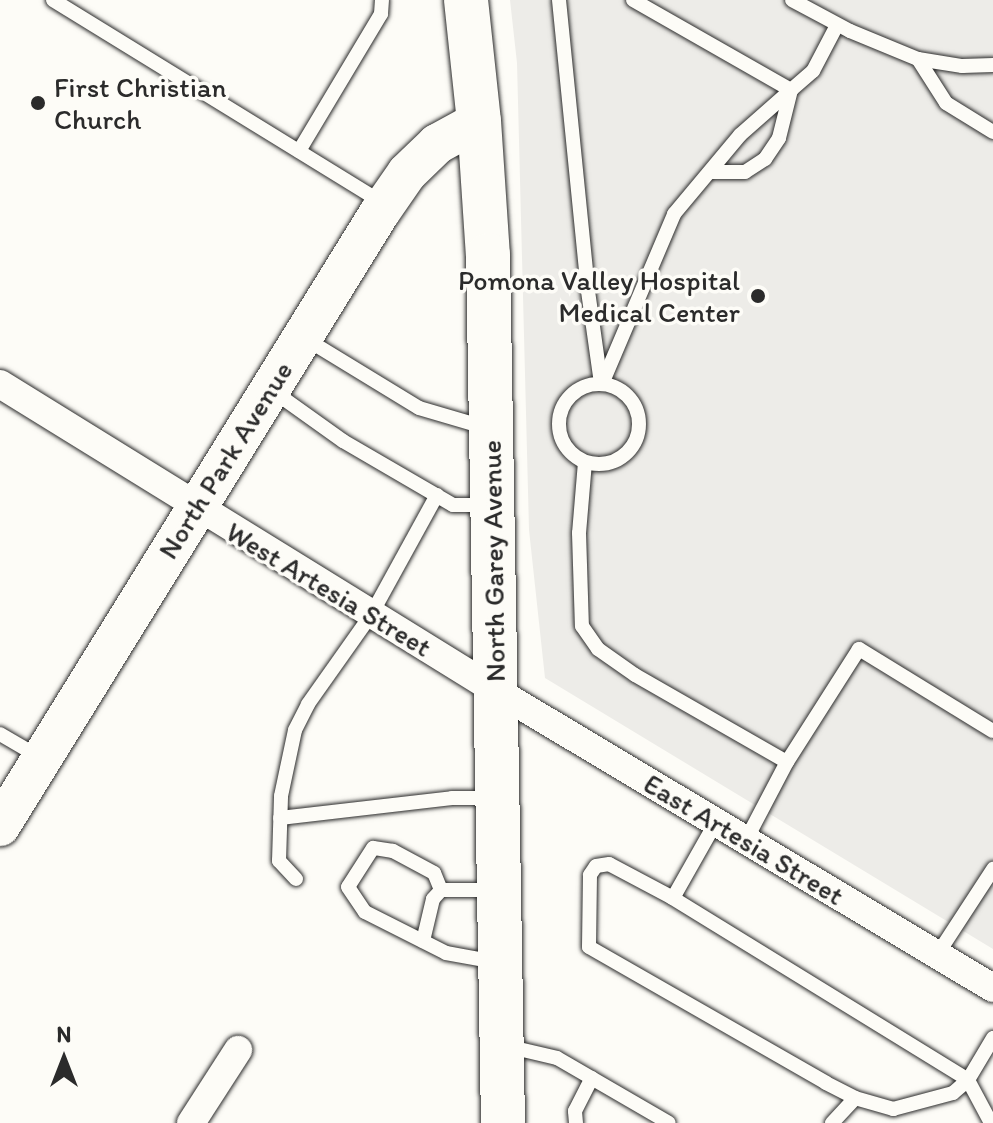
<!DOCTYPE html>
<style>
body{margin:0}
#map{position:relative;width:993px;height:1123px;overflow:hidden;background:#fdfcf7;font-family:Itim,sans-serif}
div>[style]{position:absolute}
.built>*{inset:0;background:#edece8}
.roads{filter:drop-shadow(0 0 2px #2b2b2b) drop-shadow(0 0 2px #2b2b2b)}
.lane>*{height:14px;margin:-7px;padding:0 7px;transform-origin:7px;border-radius:7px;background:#fdfcf7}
.lane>.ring{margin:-7px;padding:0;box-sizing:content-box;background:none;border:14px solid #fdfcf7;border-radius:50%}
.street>*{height:28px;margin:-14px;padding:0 14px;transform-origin:14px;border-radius:14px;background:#fdfcf7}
.secondary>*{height:40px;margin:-20px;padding:0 20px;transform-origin:20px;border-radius:20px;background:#fdfcf7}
.primary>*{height:44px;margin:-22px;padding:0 22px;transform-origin:22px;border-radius:22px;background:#fdfcf7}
.dots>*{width:22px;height:22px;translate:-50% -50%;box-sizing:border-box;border:4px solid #fdfcf7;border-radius:50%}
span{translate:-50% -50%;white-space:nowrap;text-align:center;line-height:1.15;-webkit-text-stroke:7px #fdfcf7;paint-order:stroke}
.poi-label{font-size:28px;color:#2b2b2b}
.left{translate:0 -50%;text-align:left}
.right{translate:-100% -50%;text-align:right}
.street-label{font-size:28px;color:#2b2b2b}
.north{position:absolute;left:24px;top:1019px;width:80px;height:80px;-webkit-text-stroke:6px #fdfcf7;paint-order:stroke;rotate:0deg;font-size:22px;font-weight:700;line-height:32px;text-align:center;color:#2b2b2b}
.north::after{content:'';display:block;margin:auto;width:28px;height:36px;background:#2b2b2b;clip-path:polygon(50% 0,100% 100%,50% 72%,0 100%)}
</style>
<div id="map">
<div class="built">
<div style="clip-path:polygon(510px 0,993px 0,993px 949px,545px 678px,529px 530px,517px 63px)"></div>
</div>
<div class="roads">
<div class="lane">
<div style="left:53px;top:0;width:390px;rotate:31.6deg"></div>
<div style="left:559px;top:0;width:292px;rotate:84.3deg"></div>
<div style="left:588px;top:291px;width:94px;rotate:82deg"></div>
<div style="left:633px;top:0;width:182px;rotate:29.7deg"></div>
<div style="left:791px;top:90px;width:29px;rotate:-41deg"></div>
<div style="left:813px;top:71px;width:52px;rotate:-62.4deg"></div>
<div style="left:792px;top:0;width:66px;rotate:28.1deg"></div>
<div style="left:850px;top:31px;width:74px;rotate:22.4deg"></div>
<div style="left:918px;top:59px;width:45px;rotate:9deg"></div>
<div style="left:962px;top:66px;width:31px;rotate:-2deg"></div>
<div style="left:918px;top:59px;width:52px;rotate:57.5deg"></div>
<div style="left:946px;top:103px;width:55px;rotate:31.7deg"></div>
<div style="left:299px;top:151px;width:160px;rotate:-59.1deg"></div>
<div style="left:381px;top:14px;width:14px;rotate:-86deg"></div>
<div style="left:710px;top:172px;width:35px"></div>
<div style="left:745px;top:172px;width:24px;rotate:-33deg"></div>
<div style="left:765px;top:159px;width:25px;rotate:-56deg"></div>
<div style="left:779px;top:138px;width:49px;rotate:-76deg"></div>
<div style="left:306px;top:339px;width:132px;rotate:31.4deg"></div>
<div style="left:419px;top:408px;width:71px;rotate:16.4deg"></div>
<div style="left:602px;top:384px;width:185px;rotate:-67deg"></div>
<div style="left:674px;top:214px;width:103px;rotate:-50.1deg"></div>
<div style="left:740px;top:135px;width:68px;rotate:-41.4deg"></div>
<div class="ring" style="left:559px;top:384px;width:66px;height:66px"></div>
<div style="left:273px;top:391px;width:86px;rotate:35.5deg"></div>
<div style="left:343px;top:441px;width:127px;rotate:30.2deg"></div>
<div style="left:453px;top:505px;width:34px"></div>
<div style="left:585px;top:462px;width:71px;rotate:94.8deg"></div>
<div style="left:579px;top:533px;width:93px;rotate:88.2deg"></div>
<div style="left:582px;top:626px;width:28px;rotate:55deg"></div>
<div style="left:598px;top:649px;width:45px;rotate:35.1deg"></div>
<div style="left:635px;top:675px;width:175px;rotate:29.8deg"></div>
<div style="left:0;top:734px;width:48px;rotate:30.3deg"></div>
<div style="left:280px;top:818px;width:173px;rotate:-6.6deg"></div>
<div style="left:452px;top:798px;width:43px"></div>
<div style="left:716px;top:822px;width:87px;rotate:119.5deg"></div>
<div style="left:673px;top:898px;width:72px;rotate:-152deg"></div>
<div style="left:609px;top:864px;width:13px;rotate:171deg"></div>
<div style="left:596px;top:866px;width:11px;rotate:124deg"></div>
<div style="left:590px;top:875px;width:72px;rotate:90.8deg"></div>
<div style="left:589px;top:947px;width:273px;rotate:29.8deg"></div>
<div style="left:826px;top:1083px;width:33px;rotate:27deg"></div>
<div style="left:855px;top:1098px;width:40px;rotate:16deg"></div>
<div style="left:893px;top:1109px;width:62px;rotate:-14.9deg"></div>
<div style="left:953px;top:1093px;width:20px;rotate:-41deg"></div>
<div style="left:968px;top:1080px;width:49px;rotate:-59.2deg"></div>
<div style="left:746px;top:840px;width:88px;rotate:-62.3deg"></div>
<div style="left:787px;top:762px;width:134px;rotate:-57.5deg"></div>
<div style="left:859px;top:649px;width:157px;rotate:31.5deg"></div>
<div style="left:296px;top:879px;width:25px;rotate:-133deg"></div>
<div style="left:279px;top:861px;width:65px;rotate:-88.2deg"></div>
<div style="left:281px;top:796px;width:67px;rotate:-78deg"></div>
<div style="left:295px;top:730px;width:29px;rotate:-63deg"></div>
<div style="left:308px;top:704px;width:109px;rotate:-54.7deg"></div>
<div style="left:371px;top:615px;width:137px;rotate:-61.2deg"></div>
<div style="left:441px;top:890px;width:18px;rotate:-112deg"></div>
<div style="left:434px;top:873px;width:47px;rotate:-151.8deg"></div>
<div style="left:393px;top:851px;width:20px;rotate:-171deg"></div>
<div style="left:373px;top:848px;width:46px;rotate:122.7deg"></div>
<div style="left:348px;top:887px;width:30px;rotate:56deg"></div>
<div style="left:365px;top:912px;width:91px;rotate:26.8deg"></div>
<div style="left:446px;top:953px;width:51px;rotate:10.2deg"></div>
<div style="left:671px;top:897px;width:349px;rotate:31.6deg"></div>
<div style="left:968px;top:1080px;width:49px;rotate:61.9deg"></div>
<div style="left:423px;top:941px;width:43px;rotate:-76.6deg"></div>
<div style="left:433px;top:899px;width:12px;rotate:-48deg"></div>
<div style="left:441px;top:890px;width:53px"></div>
<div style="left:937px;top:955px;width:103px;rotate:-56.9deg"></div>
<div style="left:506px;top:1046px;width:52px;rotate:13.2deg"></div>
<div style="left:557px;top:1058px;width:129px;rotate:30.1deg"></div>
<div style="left:576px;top:1123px;width:12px;rotate:-95deg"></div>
<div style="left:575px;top:1111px;width:37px;rotate:-63deg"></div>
<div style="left:832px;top:1123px;width:34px;rotate:-47deg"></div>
</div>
<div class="street">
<div style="left:0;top:384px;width:582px;rotate:31.72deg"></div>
<div style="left:495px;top:690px;width:580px;rotate:30.9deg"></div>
<div style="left:191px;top:1123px;width:87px;rotate:-57.2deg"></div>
</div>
<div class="secondary">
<div style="left:0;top:826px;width:722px;rotate:-58.25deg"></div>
<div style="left:380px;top:212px;width:47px;rotate:-55.3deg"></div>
<div style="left:407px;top:173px;width:42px;rotate:-44deg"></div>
<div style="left:437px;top:144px;width:48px;rotate:-28.7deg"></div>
</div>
<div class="primary">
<div style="left:466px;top:0;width:122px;rotate:83.9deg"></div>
<div style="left:479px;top:121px;width:134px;rotate:86.2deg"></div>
<div style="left:488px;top:255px;width:868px;rotate:89.01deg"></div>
</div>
</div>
<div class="dots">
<div style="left:38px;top:103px;background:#2b2b2b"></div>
<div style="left:758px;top:296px;background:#2b2b2b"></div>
</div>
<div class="poi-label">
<span class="left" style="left:54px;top:103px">First Christian<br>Church</span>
<span class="right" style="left:740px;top:296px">Pomona Valley Hospital<br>Medical Center</span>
</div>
<div class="street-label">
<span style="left:225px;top:460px;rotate:-58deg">North Park Avenue</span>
<span style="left:493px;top:561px;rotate:-91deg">North Garey Avenue</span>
<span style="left:329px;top:589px;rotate:31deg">West Artesia Street</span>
<span style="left:744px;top:839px;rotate:31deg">East Artesia Street</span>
</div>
<div class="north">N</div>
</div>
